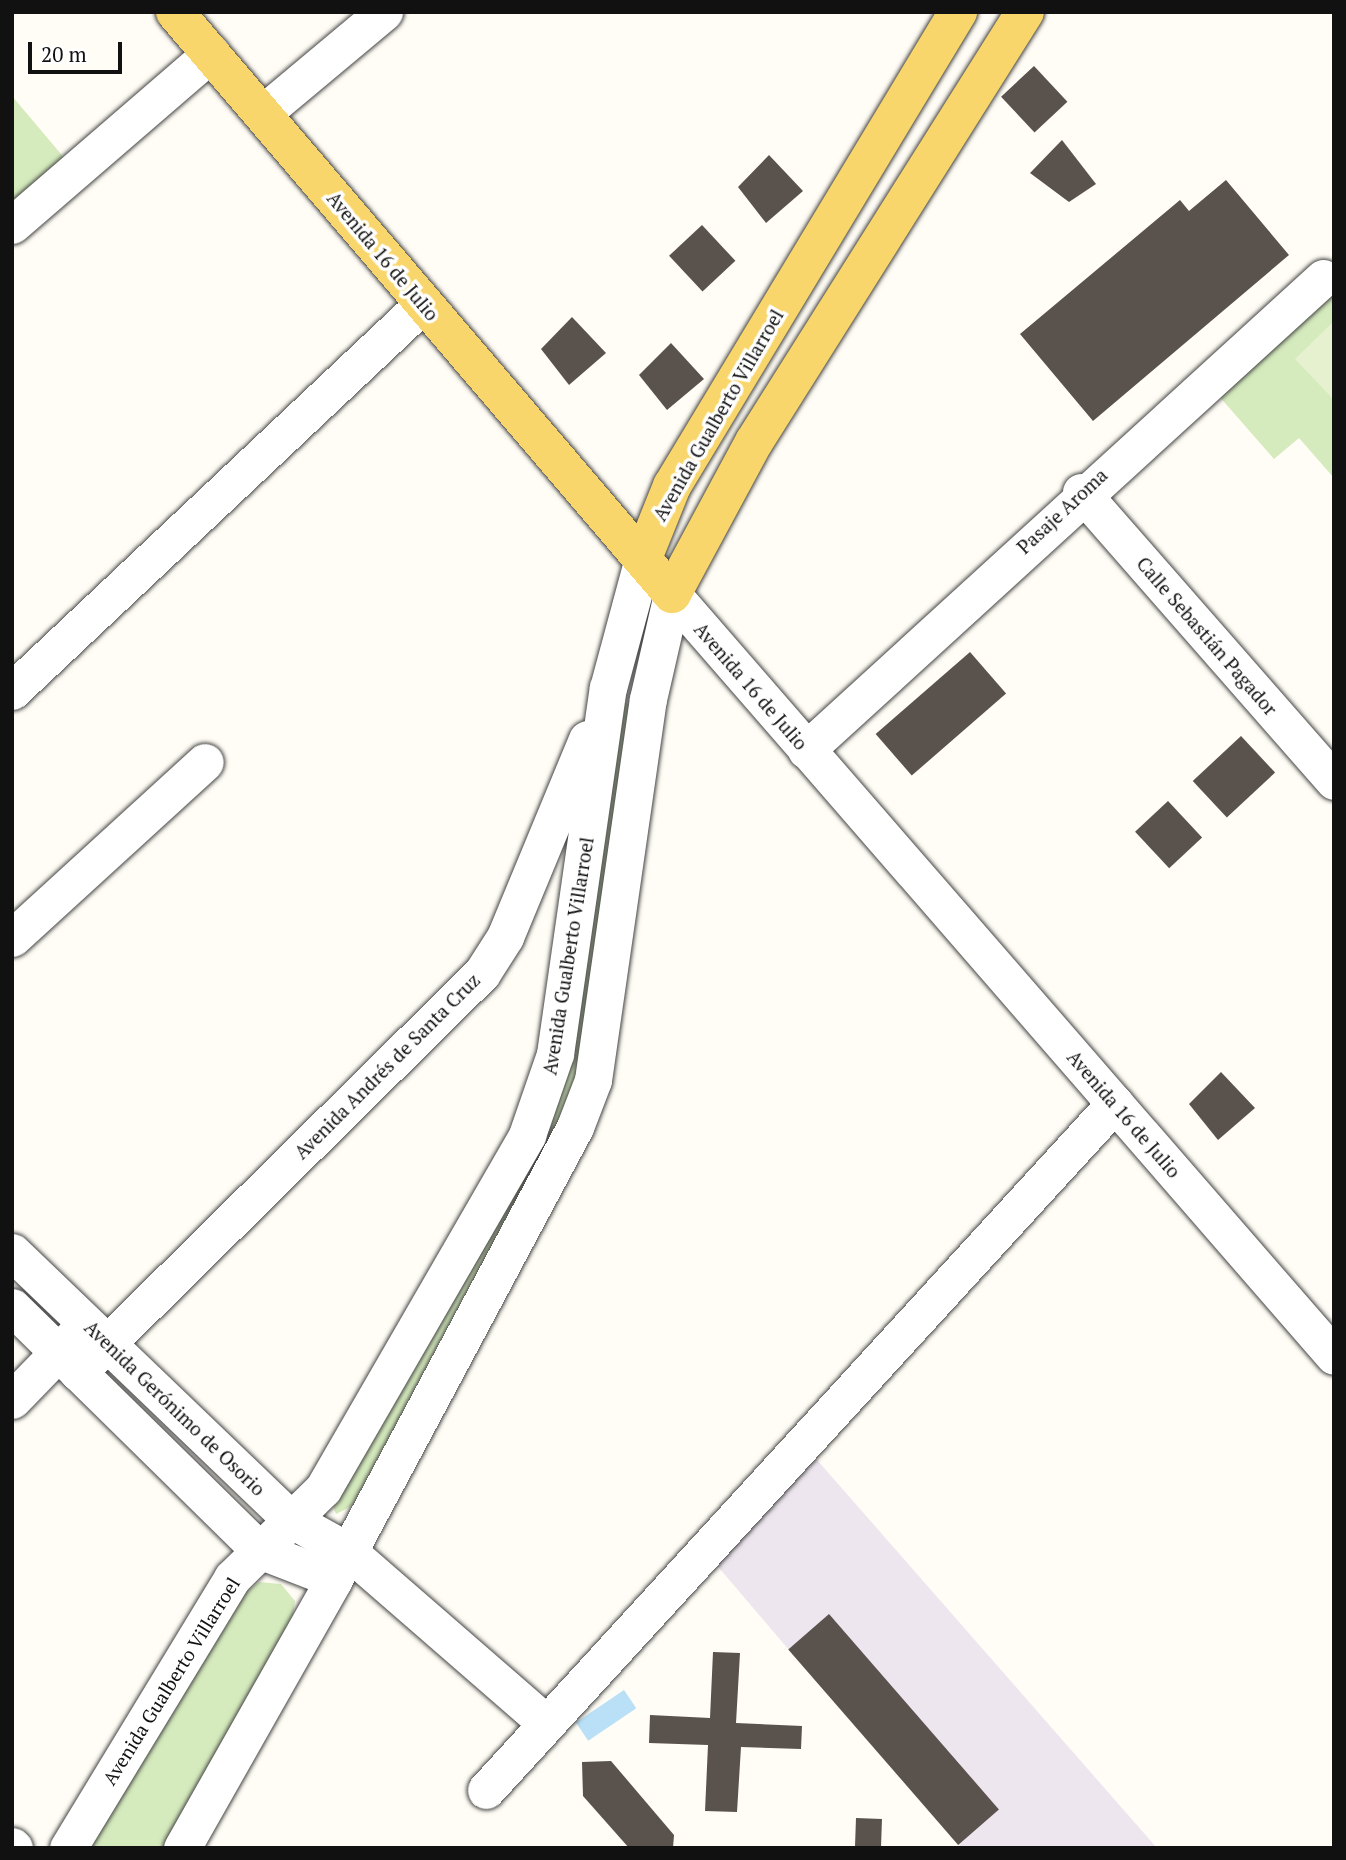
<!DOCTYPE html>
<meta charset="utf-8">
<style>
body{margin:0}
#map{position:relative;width:1346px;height:1860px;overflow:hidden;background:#fffdf5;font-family:"PT Serif",serif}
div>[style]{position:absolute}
.industrial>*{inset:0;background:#eee6ef}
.green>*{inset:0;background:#d5ebbd}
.pitch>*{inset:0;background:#e6f2cf}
.water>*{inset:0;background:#b9e0f7;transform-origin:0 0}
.building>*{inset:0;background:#5a524d;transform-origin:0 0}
.roads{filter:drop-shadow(0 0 2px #444) drop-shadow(0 0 2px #444)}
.minor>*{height:37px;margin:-18.5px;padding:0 18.5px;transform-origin:18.5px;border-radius:18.5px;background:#fff}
.major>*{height:38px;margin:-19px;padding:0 19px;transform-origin:19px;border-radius:19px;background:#f9d66b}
span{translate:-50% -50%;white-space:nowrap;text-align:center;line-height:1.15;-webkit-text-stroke:7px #fff;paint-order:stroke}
.street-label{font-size:19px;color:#111}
.frame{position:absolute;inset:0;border:14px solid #111;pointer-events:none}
.scale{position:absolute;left:28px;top:42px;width:94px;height:32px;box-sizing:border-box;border:4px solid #111;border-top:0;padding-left:9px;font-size:21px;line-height:24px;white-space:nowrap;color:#111;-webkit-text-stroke:5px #fff;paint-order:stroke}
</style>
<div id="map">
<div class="industrial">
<div style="clip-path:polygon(811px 1453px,1157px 1848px,962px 1848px,789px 1650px,714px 1562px)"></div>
</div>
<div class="green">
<div style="clip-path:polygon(12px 96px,66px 160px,12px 205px)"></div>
<div style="clip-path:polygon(1334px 293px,1334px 478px,1299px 438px,1274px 459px,1218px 395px)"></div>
<div style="clip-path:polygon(619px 701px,631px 705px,584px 1057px,556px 1135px,358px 1503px,336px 1514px,331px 1501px,538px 1143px)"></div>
<div style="clip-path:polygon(259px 1582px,281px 1584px,295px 1601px,291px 1629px,165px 1848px,90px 1848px,238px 1599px)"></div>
</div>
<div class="pitch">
<div style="clip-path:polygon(1334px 321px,1334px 400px,1295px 359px)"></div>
</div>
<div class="water">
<div style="left:624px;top:1690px;width:22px;height:58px;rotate:56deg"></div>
</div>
<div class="building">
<div style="left:1034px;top:66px;width:49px;height:45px;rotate:47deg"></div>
<div style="clip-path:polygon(1062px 140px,1096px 184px,1069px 202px,1030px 173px)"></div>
<div style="clip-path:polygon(769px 155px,803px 191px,766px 223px,738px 187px)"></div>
<div style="clip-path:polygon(1226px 180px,1289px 255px,1093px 421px,1020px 334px,1180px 200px,1189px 211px)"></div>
<div style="left:702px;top:225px;width:49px;height:45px;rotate:47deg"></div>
<div style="clip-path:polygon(572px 317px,606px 353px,569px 385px,541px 349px)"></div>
<div style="clip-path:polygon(671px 343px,704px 379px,667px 410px,639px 375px)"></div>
<div style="left:970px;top:652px;width:55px;height:125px;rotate:49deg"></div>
<div style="left:1241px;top:736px;width:50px;height:66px;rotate:47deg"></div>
<div style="left:1168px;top:801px;width:50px;height:45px;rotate:47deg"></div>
<div style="clip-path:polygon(1221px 1072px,1255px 1108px,1218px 1140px,1189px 1104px)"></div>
<div style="left:829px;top:1614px;width:259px;height:54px;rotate:49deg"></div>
<div style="clip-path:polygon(713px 1652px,740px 1653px,736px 1723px,802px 1726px,801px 1749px,741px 1747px,737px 1812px,705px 1811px,708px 1745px,649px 1743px,650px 1715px,710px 1718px)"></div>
<div style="clip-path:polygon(611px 1761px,674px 1835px,673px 1848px,629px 1848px,583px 1796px,582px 1762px)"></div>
<div style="left:856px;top:1818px;width:26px;height:30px;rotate:2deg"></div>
</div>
<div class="roads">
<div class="minor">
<div style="left:263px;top:113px;width:158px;rotate:-39.9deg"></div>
<div style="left:12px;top:225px;width:263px;rotate:-40.8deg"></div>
<div style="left:1081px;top:492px;width:384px;rotate:48.8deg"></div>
<div style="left:672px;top:594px;width:1009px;rotate:49.02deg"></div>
<div style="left:12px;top:691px;width:565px;rotate:-43.28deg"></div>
<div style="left:806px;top:750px;width:700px;rotate:-42.39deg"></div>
<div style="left:12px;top:938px;width:261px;rotate:-42.4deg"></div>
<div style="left:12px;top:1252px;width:385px;rotate:43.8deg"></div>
<div style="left:290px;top:1519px;width:66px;rotate:28.9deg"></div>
<div style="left:348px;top:1551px;width:261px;rotate:41deg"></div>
<div style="left:12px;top:1307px;width:346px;rotate:44.5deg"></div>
<div style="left:259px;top:1550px;width:80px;rotate:21.1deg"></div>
<div style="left:78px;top:1372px;width:568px;rotate:-44.64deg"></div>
<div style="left:482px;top:973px;width:43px;rotate:-57.4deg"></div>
<div style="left:505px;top:937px;width:214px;rotate:-67.5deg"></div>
<div style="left:12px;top:1400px;width:93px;rotate:-45.9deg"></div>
<div style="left:486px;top:1790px;width:931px;rotate:-47.52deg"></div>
<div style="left:12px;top:1846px;width:3px;rotate:45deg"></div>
<div style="left:68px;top:1848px;width:316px;rotate:-58.7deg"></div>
<div style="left:232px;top:1578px;width:127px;rotate:-44.4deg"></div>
<div style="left:323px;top:1489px;width:409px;rotate:-60deg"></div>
<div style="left:527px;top:1135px;width:86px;rotate:-70.9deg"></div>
<div style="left:555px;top:1054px;width:370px;rotate:-81.8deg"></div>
<div style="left:608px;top:688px;width:135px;rotate:-74.9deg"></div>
<div style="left:182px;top:1848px;width:309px;rotate:-60.5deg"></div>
<div style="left:334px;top:1579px;width:512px;rotate:-61.93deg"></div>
<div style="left:575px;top:1127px;width:50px;rotate:-69deg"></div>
<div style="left:593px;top:1080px;width:385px;rotate:-81.8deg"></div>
<div style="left:648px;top:699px;width:108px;rotate:-77.1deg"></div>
</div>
<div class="major">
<div style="left:175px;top:12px;width:765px;rotate:49.5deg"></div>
<div style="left:672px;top:594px;width:173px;rotate:-61.7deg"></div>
<div style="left:754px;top:442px;width:508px;rotate:-57.78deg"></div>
<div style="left:643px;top:558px;width:78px;rotate:-68.1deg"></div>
<div style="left:672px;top:486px;width:554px;rotate:-58.89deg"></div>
</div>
</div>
<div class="street-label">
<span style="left:383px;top:256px;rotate:50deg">Avenida 16 de Julio</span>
<span style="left:718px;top:415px;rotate:-60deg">Avenida Gualberto Villarroel</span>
<span style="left:1062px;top:511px;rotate:-43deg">Pasaje Aroma</span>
<span style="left:1207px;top:636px;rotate:49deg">Calle Sebastián Pagador</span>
<span style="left:751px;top:686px;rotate:49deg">Avenida 16 de Julio</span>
<span style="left:568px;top:956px;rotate:-81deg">Avenida Gualberto Villarroel</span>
<span style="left:387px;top:1066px;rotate:-45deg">Avenida Andrés de Santa Cruz</span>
<span style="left:1124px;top:1114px;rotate:49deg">Avenida 16 de Julio</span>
<span style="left:175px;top:1408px;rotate:44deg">Avenida Gerónimo de Osorio</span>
<span style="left:171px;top:1681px;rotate:-58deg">Avenida Gualberto Villarroel</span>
</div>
<div class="frame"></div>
<div class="scale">20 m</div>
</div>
